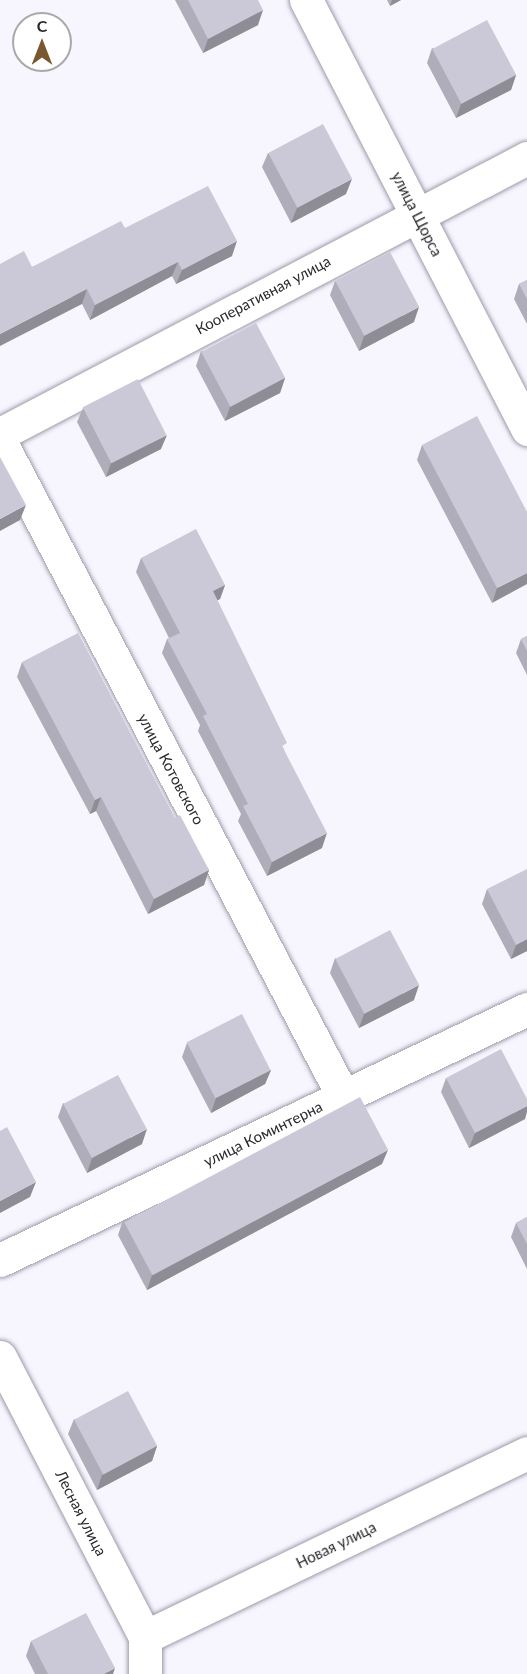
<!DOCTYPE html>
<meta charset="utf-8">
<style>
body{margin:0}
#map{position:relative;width:527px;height:1674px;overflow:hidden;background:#f7f5fe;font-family:Lato,sans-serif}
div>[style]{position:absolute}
.roads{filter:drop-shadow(0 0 2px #9e9ba9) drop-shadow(0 0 2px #9e9ba9)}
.minor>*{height:33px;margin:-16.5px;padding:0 16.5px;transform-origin:16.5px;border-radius:16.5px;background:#fff}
.wall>*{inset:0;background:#afadb9}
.shaded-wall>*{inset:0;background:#8e8d96}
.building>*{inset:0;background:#cbc9d7;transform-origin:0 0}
span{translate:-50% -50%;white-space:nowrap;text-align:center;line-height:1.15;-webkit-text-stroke:6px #fff;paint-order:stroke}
.street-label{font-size:15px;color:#29282d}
.north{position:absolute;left:12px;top:12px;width:60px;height:60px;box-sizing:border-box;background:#fff;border:2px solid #a9a9ab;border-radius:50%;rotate:0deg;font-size:16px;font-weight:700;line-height:24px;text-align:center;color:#29282d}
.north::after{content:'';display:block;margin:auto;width:21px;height:27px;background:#79572f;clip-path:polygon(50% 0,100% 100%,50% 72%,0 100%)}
</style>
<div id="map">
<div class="roads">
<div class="minor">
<div style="left:306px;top:0;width:483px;rotate:62.7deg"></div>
<div style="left:0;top:434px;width:595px;rotate:-27.64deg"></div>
<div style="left:0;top:441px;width:739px;rotate:62.36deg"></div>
<div style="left:0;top:1260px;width:584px;rotate:-25.47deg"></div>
<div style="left:0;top:1357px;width:315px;rotate:62.6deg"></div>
<div style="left:145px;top:1637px;width:37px;rotate:90deg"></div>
<div style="left:145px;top:1637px;width:424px;rotate:-25.7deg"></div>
</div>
</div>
<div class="wall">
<div style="clip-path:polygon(175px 0,258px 0,258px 25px,203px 53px)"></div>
<div style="clip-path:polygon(387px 0,401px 0,390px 6px)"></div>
<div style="clip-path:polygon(432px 48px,516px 75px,511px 90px,456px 118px,427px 63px)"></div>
<div style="clip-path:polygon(268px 153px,346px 194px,291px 223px,262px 167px)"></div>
<div style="clip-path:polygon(125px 228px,232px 256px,176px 284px,172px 276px,90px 320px,82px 304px,32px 267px)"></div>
<div style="clip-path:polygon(527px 280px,527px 324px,514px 299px,519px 284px)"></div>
<div style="clip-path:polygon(335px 281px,414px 322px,359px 351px,330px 295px)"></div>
<div style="clip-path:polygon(201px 351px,285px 378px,280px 393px,225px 421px,196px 366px)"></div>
<div style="clip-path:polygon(83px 408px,161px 449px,106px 477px,77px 422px)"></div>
<div style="clip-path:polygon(422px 445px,527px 512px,492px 603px,417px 460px)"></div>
<div style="clip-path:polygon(141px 558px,225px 585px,220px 599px,217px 600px,284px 750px,322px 848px,267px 876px,238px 821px,241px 814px,198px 731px,200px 725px,162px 653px,167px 639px,169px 638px,136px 572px)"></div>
<div style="clip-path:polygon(527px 636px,527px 675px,516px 653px,521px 639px)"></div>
<div style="clip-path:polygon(22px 662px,175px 818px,209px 870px,204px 885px,148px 914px,96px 811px,90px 814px,17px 677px)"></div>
<div style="clip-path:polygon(487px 889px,527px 951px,511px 959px,482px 904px)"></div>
<div style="clip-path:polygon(335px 958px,414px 1000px,359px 1028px,330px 973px)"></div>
<div style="clip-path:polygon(187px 1043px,271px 1070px,265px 1084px,211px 1113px,182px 1057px)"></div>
<div style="clip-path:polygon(446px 1078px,525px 1119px,469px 1148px,441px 1092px)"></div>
<div style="clip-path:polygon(63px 1103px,142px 1144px,87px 1173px,58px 1117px)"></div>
<div style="clip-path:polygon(382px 1164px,147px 1290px,118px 1235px,123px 1220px)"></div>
<div style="clip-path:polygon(527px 1217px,527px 1269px,511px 1237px,516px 1223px)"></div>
<div style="clip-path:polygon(74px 1419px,157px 1446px,152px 1461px,97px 1490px,68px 1434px)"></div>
<div style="clip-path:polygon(31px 1641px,113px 1674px,35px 1674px,26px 1656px)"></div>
</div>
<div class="shaded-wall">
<div style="clip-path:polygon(392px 0,401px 0,390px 6px)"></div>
<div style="clip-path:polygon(263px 10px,258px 25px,203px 53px,208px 39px)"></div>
<div style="clip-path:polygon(516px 75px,511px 90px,456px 118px,461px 104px)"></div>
<div style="clip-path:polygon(352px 179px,346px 194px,291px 223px,297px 208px)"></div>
<div style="clip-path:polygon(237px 241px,232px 256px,176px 284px,182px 270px)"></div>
<div style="clip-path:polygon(178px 262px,172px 276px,90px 320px,95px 305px)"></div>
<div style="clip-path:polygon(87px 289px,82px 304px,0 346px,0 334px)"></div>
<div style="clip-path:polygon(419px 307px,414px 322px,359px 351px,364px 336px)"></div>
<div style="clip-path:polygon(285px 378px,280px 393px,225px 421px,230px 407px)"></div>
<div style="clip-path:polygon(167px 435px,161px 449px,106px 477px,111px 463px)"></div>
<div style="clip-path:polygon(26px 505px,20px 520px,0 531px,0 519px)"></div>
<div style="clip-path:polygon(527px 573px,527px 584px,492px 603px,497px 588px)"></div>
<div style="clip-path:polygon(225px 585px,220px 599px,207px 606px,213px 591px)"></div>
<div style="clip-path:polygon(101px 797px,96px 811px,90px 814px,95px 800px)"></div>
<div style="clip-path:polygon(327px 833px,322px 848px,267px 876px,272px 862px)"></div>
<div style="clip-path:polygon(209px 870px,204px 885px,148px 914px,154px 899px)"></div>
<div style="clip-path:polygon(527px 939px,527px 951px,511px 959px,516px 945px)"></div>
<div style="clip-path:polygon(419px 985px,414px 1000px,359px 1028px,364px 1014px)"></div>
<div style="clip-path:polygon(271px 1070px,265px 1084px,211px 1113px,216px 1098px)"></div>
<div style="clip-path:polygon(527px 1106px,527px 1112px,525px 1119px,469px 1148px,475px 1133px)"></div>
<div style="clip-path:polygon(147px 1129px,142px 1144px,87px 1173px,92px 1158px)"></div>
<div style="clip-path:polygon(388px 1150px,382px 1164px,147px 1290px,152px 1275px)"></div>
<div style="clip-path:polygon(36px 1182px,30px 1197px,0 1213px,0 1201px)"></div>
<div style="clip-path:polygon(157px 1446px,152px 1461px,97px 1490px,102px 1475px)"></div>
<div style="clip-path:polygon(115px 1668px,113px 1674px,104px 1674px)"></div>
</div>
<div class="building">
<div style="clip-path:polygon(188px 0,258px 0,263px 10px,208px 39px)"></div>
<div style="left:487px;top:20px;width:62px;height:62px;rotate:62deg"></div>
<div style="left:323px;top:124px;width:62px;height:62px;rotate:62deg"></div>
<div style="clip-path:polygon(208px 186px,237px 241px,182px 270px,178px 262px,95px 305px,87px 289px,0 334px,0 264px,24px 251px,32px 267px,121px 221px,125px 228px)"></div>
<div style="left:390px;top:252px;width:62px;height:62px;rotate:62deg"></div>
<div style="clip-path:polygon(527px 280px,527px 299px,519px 284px)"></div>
<div style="left:256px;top:323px;width:62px;height:62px;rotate:62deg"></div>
<div style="left:138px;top:379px;width:63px;height:62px;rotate:63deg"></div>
<div style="clip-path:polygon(477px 416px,527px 512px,527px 573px,497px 588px,422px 445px)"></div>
<div style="clip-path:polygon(0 457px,26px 505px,0 519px)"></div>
<div style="clip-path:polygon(196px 529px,225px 585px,213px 591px,287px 743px,282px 746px,327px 833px,272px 862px,243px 806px,248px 804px,203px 716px,207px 714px,167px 639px,180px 633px,141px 558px)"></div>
<div style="clip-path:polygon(78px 633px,175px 818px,180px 815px,209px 870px,154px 899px,101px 797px,95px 800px,22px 662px)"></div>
<div style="clip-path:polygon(527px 636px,527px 651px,521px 639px)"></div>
<div style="clip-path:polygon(527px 869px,527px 939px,516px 945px,487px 889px)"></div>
<div style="left:390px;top:930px;width:62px;height:62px;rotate:62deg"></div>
<div style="left:242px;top:1014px;width:63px;height:62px;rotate:63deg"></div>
<div style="clip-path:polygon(501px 1049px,527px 1099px,527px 1106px,475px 1133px,446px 1078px)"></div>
<div style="left:118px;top:1075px;width:61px;height:62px;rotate:62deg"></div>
<div style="left:360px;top:1097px;width:60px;height:267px;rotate:62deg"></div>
<div style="clip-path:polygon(7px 1127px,36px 1182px,0 1201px,0 1131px)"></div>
<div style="clip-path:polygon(527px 1217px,527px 1244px,516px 1223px)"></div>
<div style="left:128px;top:1391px;width:62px;height:61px;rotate:62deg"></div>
<div style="clip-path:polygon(86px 1613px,115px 1668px,104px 1674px,48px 1674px,31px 1641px)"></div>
</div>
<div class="street-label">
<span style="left:417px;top:214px;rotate:63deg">улица Щорса</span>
<span style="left:263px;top:295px;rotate:-28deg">Кооперативная улица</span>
<span style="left:171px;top:769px;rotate:62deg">улица Котовского</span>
<span style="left:263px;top:1134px;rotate:-26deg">улица Коминтерна</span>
<span style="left:81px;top:1513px;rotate:63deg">Лесная улица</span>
<span style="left:336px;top:1545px;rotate:-26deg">Новая улица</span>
</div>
<div class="north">С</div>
</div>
